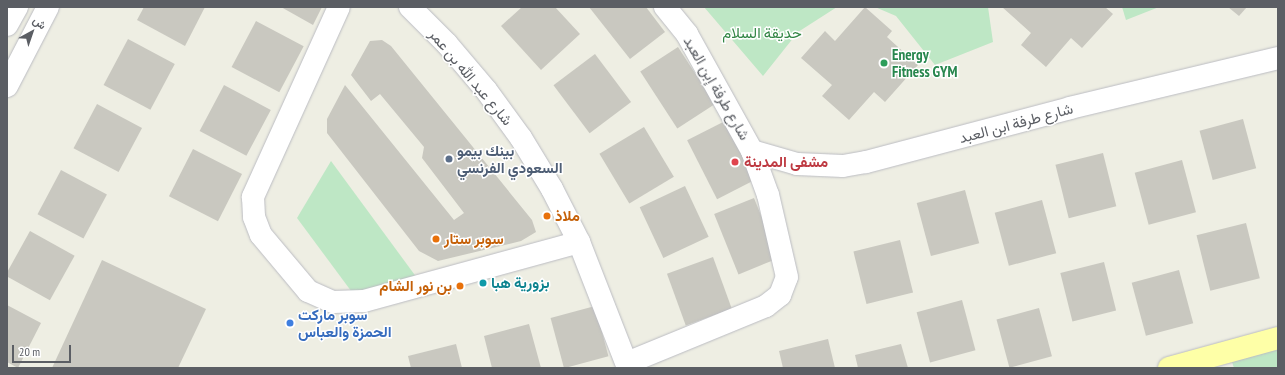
<!DOCTYPE html>
<meta charset="utf-8">
<style>
body{margin:0}
#map{position:relative;width:1285px;height:375px;overflow:hidden;background:#eeeee3;font-family:"PT Sans Narrow",Vazirmatn,sans-serif}
div>[style]{position:absolute}
.green>*{inset:0;background:#bee7c5}
.building>*{inset:0;background:#c9c8c0;transform-origin:0 0}
.roads{filter:drop-shadow(0 0 1px #bbbcc2) drop-shadow(0 0 1px #bbbcc2)}
.minor>*{height:22px;margin:-11px;padding:0 11px;transform-origin:11px;border-radius:11px;background:#fff}
.tertiary>*{height:22px;margin:-11px;padding:0 11px;transform-origin:11px;border-radius:11px;background:#fff}
.secondary>*{height:22px;margin:-11px;padding:0 11px;transform-origin:11px;border-radius:11px;background:#fff}
.primary>*{height:22px;margin:-11px;padding:0 11px;transform-origin:11px;border-radius:11px;background:#feffa7}
.dots>*{width:11px;height:11px;translate:-50% -50%;box-sizing:border-box;border:2px solid #fff;border-radius:50%}
span{translate:-50% -50%;white-space:nowrap;text-align:center;line-height:1.15;-webkit-text-stroke:3px #fff;paint-order:stroke}
.park-label{font-size:15px;color:#318544}
.leisure-label{font-size:15px;color:#27864d;font-weight:700}
.left{translate:0 -50%;text-align:left}
.street-label{font-size:15px;color:#5b5e64}
.service-label{font-size:15px;color:#4e5e75;font-weight:700}
.health-label{font-size:15px;color:#be3a42;font-weight:700}
.food-label{font-size:15px;color:#c56008;font-weight:700}
.right{translate:-100% -50%;text-align:right}
.culture-label{font-size:15px;color:#0d838f;font-weight:700}
.shop-label{font-size:15px;color:#366cbe;font-weight:700}
.frame{position:absolute;inset:0;border:8px solid #5b5e64;pointer-events:none}
.north{position:absolute;left:12px;top:12px;width:40px;height:40px;-webkit-text-stroke:3px #fff;paint-order:stroke;rotate:40deg;font-size:11px;font-weight:700;line-height:16px;text-align:center;color:#5b5e64}
.north::after{content:'';display:block;margin:auto;width:14px;height:18px;background:#5b5e64;clip-path:polygon(50% 0,100% 100%,50% 72%,0 100%)}
.scale{position:absolute;left:12px;top:345px;width:59px;height:18px;box-sizing:border-box;border:2px solid #5b5e64;border-top:0;padding-left:5px;font-size:12px;line-height:14px;white-space:nowrap;color:#5b5e64;-webkit-text-stroke:3px #fff;paint-order:stroke}
</style>
<div id="map">
<div class="green">
<div style="clip-path:polygon(704px 7px,837px 7px,798px 32px,763px 76px)"></div>
<div style="clip-path:polygon(875px 7px,988px 7px,993px 42px,935px 65px,896px 16px)"></div>
<div style="clip-path:polygon(1122px 7px,1159px 7px,1126px 20px)"></div>
<div style="clip-path:polygon(331px 161px,417px 278px,360px 303px,297px 218px)"></div>
<div style="clip-path:polygon(1278px 349px,1278px 368px,1234px 368px,1232px 362px)"></div>
</div>
<div class="building">
<div style="clip-path:polygon(144px 7px,205px 7px,185px 46px,137px 20px)"></div>
<div style="clip-path:polygon(281px 7px,322px 7px,313px 25px)"></div>
<div style="clip-path:polygon(522px 7px,555px 7px,580px 34px,541px 70px,501px 26px)"></div>
<div style="clip-path:polygon(589px 7px,646px 7px,665px 32px,630px 59px)"></div>
<div style="clip-path:polygon(865px 7px,892px 31px,887px 37px,918px 65px,885px 102px,874px 92px,849px 120px,822px 96px,832px 85px,801px 58px,825px 31px,835px 41px)"></div>
<div style="clip-path:polygon(1002px 7px,1105px 7px,1113px 14px,1082px 48px,1071px 38px,1046px 67px,1021px 45px,1031px 33px)"></div>
<div style="clip-path:polygon(1228px 7px,1247px 7px,1239px 16px)"></div>
<div style="left:256px;top:21px;width:54px;height:52px;rotate:28deg"></div>
<div style="left:128px;top:39px;width:53px;height:52px;rotate:28deg"></div>
<div style="clip-path:polygon(382px 40px,391px 46px,532px 220px,536px 232px,521px 241px,438px 261px,419px 251px,327px 133px,327px 119px,345px 85px,454px 220px,464px 213px,422px 158px,424px 147px,380px 94px,371px 101px,351px 75px,370px 41px)"></div>
<div style="left:678px;top:47px;width:68px;height:45px;rotate:57deg"></div>
<div style="left:595px;top:54px;width:60px;height:52px;rotate:53deg"></div>
<div style="left:224px;top:85px;width:53px;height:52px;rotate:28deg"></div>
<div style="left:97px;top:104px;width:51px;height:50px;rotate:28deg"></div>
<div style="left:729px;top:119px;width:66px;height:47px;rotate:63deg"></div>
<div style="left:1243px;top:119px;width:51px;height:45px;rotate:75deg"></div>
<div style="left:644px;top:127px;width:58px;height:52px;rotate:59deg"></div>
<div style="left:193px;top:149px;width:55px;height:53px;rotate:27deg"></div>
<div style="left:1103px;top:153px;width:55px;height:49px;rotate:76deg"></div>
<div style="left:1182px;top:160px;width:54px;height:49px;rotate:75deg"></div>
<div style="left:61px;top:170px;width:52px;height:50px;rotate:28deg"></div>
<div style="left:685px;top:186px;width:56px;height:50px;rotate:65deg"></div>
<div style="left:965px;top:190px;width:55px;height:50px;rotate:75deg"></div>
<div style="left:754px;top:198px;width:65px;height:43px;rotate:68deg"></div>
<div style="left:1042px;top:200px;width:55px;height:49px;rotate:75deg"></div>
<div style="left:1246px;top:223px;width:57px;height:51px;rotate:76deg"></div>
<div style="left:30px;top:231px;width:51px;height:51px;rotate:29deg"></div>
<div style="left:900px;top:240px;width:54px;height:48px;rotate:76deg"></div>
<div style="left:713px;top:257px;width:55px;height:49px;rotate:70deg"></div>
<div style="clip-path:polygon(102px 260px,206px 309px,178px 368px,52px 368px)"></div>
<div style="left:1104px;top:262px;width:50px;height:45px;rotate:76deg"></div>
<div style="left:1179px;top:270px;width:55px;height:49px;rotate:75deg"></div>
<div style="left:962px;top:300px;width:52px;height:47px;rotate:75deg"></div>
<div style="clip-path:polygon(7px 305px,41px 323px,18px 368px,7px 362px)"></div>
<div style="left:595px;top:306px;width:52px;height:46px;rotate:75deg"></div>
<div style="left:1039px;top:308px;width:50px;height:44px;rotate:75deg"></div>
<div style="clip-path:polygon(529px 324px,541px 368px,492px 368px,484px 336px)"></div>
<div style="clip-path:polygon(828px 339px,835px 368px,783px 368px,779px 351px)"></div>
<div style="clip-path:polygon(456px 344px,462px 368px,411px 368px,408px 356px)"></div>
<div style="clip-path:polygon(901px 344px,908px 368px,858px 368px,855px 355px)"></div>
</div>
<div class="roads">
<div class="minor">
<div style="left:339px;top:7px;width:209px;rotate:114.4deg"></div>
<div style="left:253px;top:197px;width:20px;rotate:87deg"></div>
<div style="left:254px;top:217px;width:19px;rotate:69deg"></div>
<div style="left:261px;top:235px;width:73px;rotate:50deg"></div>
<div style="left:308px;top:291px;width:27px;rotate:24deg"></div>
<div style="left:333px;top:302px;width:31px;rotate:-2deg"></div>
<div style="left:364px;top:301px;width:223px;rotate:-15.3deg"></div>
<div style="left:627px;top:363px;width:150px;rotate:-22.3deg"></div>
<div style="left:766px;top:306px;width:18px;rotate:-38deg"></div>
<div style="left:780px;top:295px;width:19px;rotate:-69deg"></div>
<div style="left:787px;top:277px;width:84px;rotate:-103deg"></div>
<div style="left:768px;top:195px;width:47px;rotate:-110deg"></div>
<div style="left:752px;top:151px;width:134px;rotate:-119.1deg"></div>
<div style="left:687px;top:34px;width:35px;rotate:-129deg"></div>
</div>
<div class="tertiary">
<div style="left:752px;top:151px;width:47px;rotate:16.1deg"></div>
<div style="left:797px;top:164px;width:46px;rotate:2.5deg"></div>
<div style="left:843px;top:166px;width:23px;rotate:-10deg"></div>
<div style="left:866px;top:162px;width:211px;rotate:-14.8deg"></div>
<div style="left:1070px;top:108px;width:214px;rotate:-13.5deg"></div>
</div>
<div class="secondary">
<div style="left:410px;top:7px;width:52px;rotate:45deg"></div>
<div style="left:447px;top:44px;width:60px;rotate:49.7deg"></div>
<div style="left:486px;top:90px;width:59px;rotate:53.9deg"></div>
<div style="left:521px;top:138px;width:60px;rotate:58.7deg"></div>
<div style="left:552px;top:189px;width:59px;rotate:63deg"></div>
<div style="left:579px;top:242px;width:135px;rotate:68.7deg"></div>
<div style="left:7px;top:25px;width:21px;rotate:-61deg"></div>
<div style="left:7px;top:86px;width:89px;rotate:-62.6deg"></div>
</div>
<div class="primary">
<div style="left:1169px;top:368px;width:113px;rotate:-15.4deg"></div>
</div>
</div>
<div class="dots">
<div style="left:884px;top:63px;background:#2e9e5b"></div>
<div style="left:449px;top:159px;background:#5c6f8a"></div>
<div style="left:735px;top:162px;background:#e0444e"></div>
<div style="left:547px;top:216px;background:#e8710a"></div>
<div style="left:436px;top:239px;background:#e8710a"></div>
<div style="left:483px;top:283px;background:#0f9aa8"></div>
<div style="left:460px;top:286px;background:#e8710a"></div>
<div style="left:290px;top:323px;background:#3f7fe0"></div>
</div>
<div class="park-label">
<span style="left:762px;top:33px">حديقة السلام</span>
</div>
<div class="leisure-label">
<span class="left" style="left:892px;top:63px">Energy<br>Fitness GYM</span>
</div>
<div class="street-label">
<span style="left:471px;top:77px;rotate:50deg">شارع عبد الله بن عمر</span>
<span style="left:717px;top:88px;rotate:60deg">شارع طرفة إبن العبد</span>
<span style="left:1016px;top:123px;rotate:-15deg">شارع طرفة ابن العبد</span>
</div>
<div class="service-label">
<span class="left" style="left:457px;top:159px">بينك بيمو<br>السعودي الفرنسي</span>
</div>
<div class="health-label">
<span class="left" style="left:744px;top:162px">مشفى المدينة</span>
</div>
<div class="food-label">
<span class="left" style="left:555px;top:216px">ملاذ</span>
<span class="left" style="left:444px;top:239px">سوبر ستار</span>
<span class="right" style="left:452px;top:286px">بن نور الشام</span>
</div>
<div class="culture-label">
<span class="left" style="left:491px;top:283px">بزورية هبا</span>
</div>
<div class="shop-label">
<span class="left" style="left:298px;top:323px">سوبر ماركت<br>الحمزة والعباس</span>
</div>
<div class="frame"></div>
<div class="north">ش</div>
<div class="scale">20 m</div>
</div>
